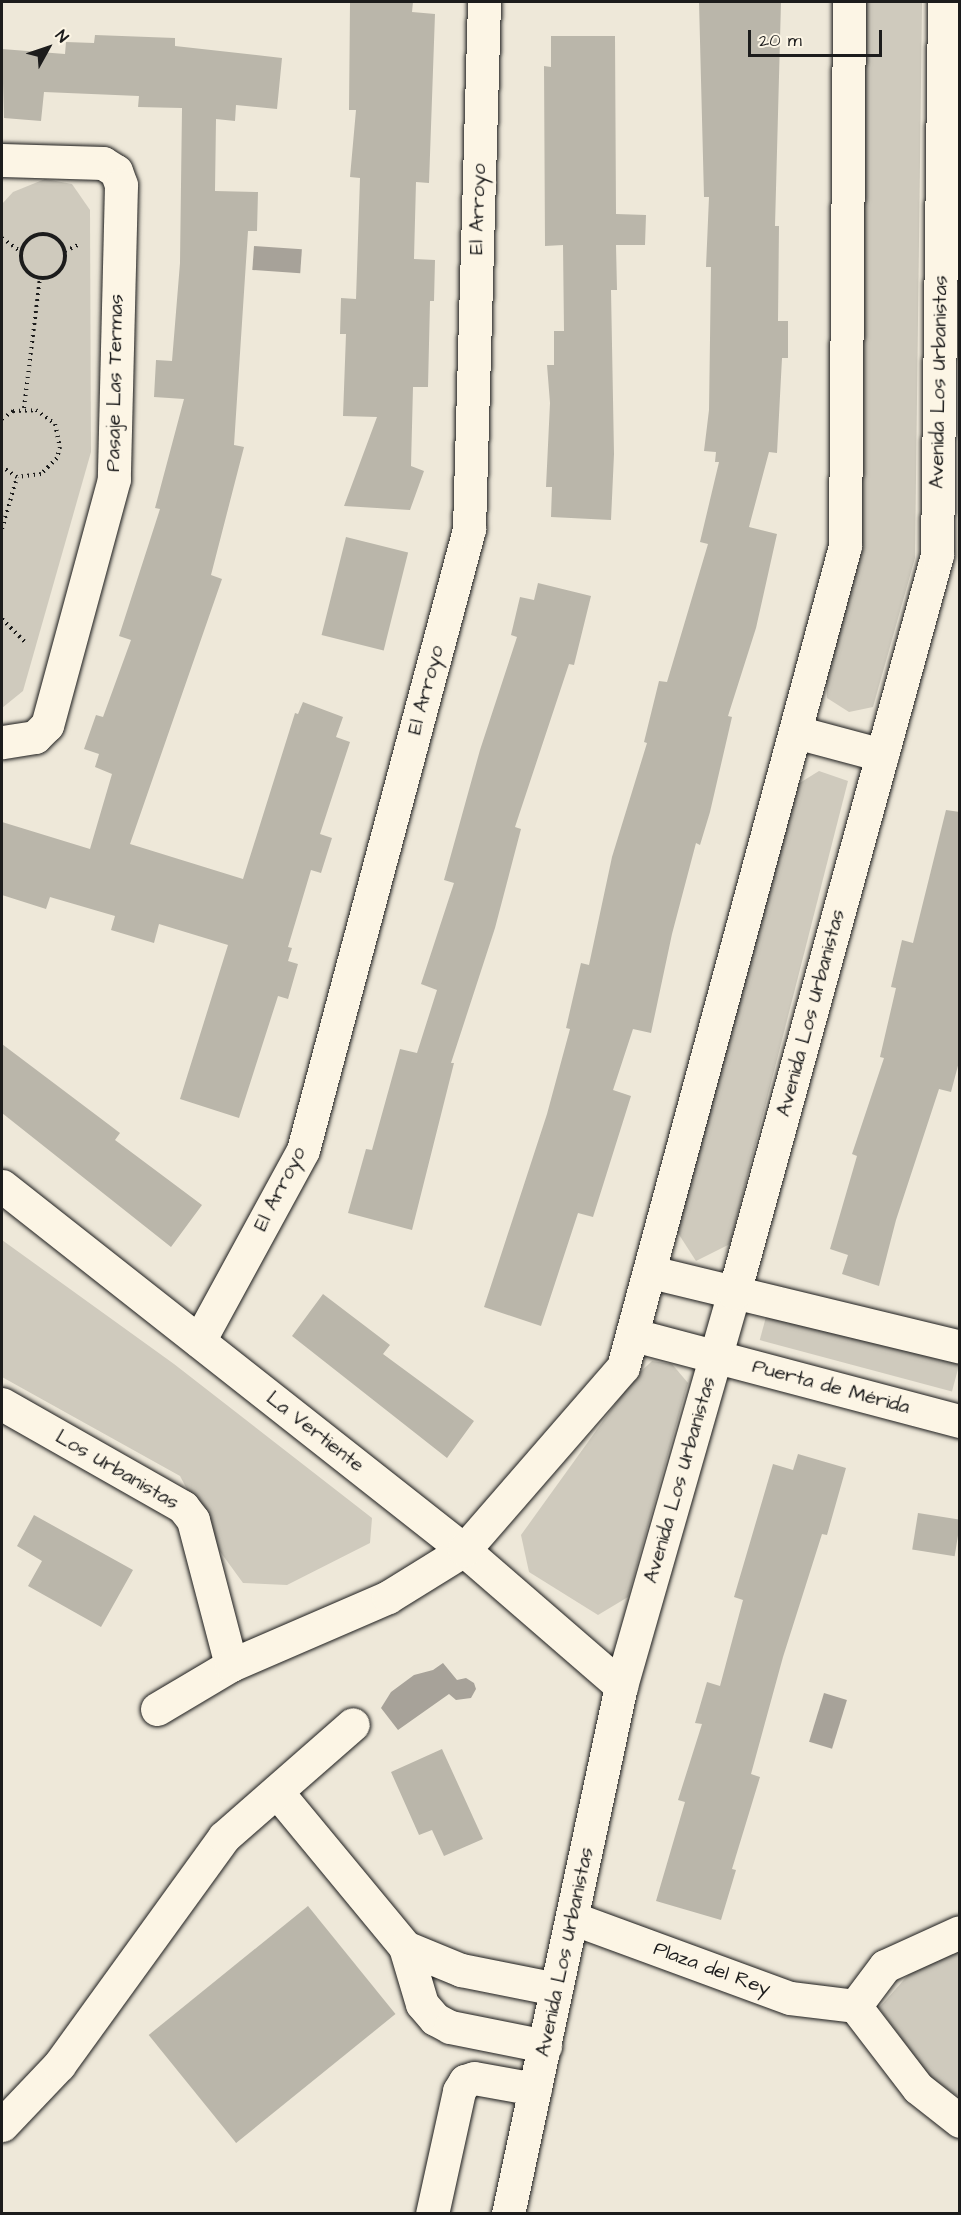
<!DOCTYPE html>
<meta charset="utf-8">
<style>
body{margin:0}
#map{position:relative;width:961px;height:2215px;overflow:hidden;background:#eee8d9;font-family:"Architects Daughter",sans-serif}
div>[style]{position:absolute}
.green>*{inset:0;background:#cfcabd;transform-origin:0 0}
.water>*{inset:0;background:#a7a299;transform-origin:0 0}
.building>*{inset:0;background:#bab6aa;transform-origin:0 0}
.path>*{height:4px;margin-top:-2px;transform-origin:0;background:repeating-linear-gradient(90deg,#1c1c1c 0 1.5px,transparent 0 6px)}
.path>.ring{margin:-2px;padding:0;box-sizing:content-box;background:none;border:4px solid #1c1c1c;border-radius:50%}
.roads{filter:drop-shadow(0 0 2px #1c1c1c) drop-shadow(0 0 2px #1c1c1c)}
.minor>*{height:33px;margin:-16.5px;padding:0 16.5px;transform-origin:16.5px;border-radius:16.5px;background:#fcf5e5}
span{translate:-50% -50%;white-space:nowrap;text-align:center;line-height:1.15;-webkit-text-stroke:6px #fcf5e5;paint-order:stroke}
.street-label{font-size:20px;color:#1c1c1c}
.frame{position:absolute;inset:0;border:3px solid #1c1c1c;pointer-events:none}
.north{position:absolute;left:18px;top:18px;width:60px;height:60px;-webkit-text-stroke:4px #fcf5e5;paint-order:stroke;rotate:50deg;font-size:16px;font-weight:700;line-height:24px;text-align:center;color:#1c1c1c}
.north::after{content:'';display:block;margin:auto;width:21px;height:27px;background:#1c1c1c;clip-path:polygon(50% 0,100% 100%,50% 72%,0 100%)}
.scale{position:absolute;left:748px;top:30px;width:134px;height:27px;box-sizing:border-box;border:3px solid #1c1c1c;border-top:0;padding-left:8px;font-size:18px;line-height:21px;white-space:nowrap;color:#1c1c1c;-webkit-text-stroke:4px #fcf5e5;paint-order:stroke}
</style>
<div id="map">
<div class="green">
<div style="clip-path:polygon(865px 2px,922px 2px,915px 558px,873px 707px,849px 712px,827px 698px,826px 677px)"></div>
<div style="clip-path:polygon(45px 179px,72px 184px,90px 210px,91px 452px,23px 691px,2px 708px,2px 204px,13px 192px)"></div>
<div style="clip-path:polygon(819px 771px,848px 781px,730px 1244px,696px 1261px,676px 1230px,798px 784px)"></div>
<div style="clip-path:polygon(2px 1240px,174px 1364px,372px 1518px,370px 1543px,287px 1585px,243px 1583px,219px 1550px,180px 1476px,2px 1377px)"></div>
<div style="left:767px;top:1313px;width:199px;height:28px;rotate:15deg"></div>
<div style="clip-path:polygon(652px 1361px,672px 1364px,688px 1383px,628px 1597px,598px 1615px,529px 1572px,521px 1535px,634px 1378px)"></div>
<div style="clip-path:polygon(959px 1951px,959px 2097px,931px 2078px,879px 2008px,909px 1974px)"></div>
</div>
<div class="water">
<div style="left:254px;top:246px;width:48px;height:24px;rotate:4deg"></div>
<div style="clip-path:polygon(443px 1663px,457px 1680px,466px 1678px,474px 1683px,476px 1689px,471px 1698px,456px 1700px,449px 1694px,398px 1730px,381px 1708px,391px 1692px,414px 1675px,433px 1670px)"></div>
<div style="left:824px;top:1693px;width:24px;height:51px;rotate:17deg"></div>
</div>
<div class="building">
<div style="clip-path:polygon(350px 2px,413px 2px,412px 12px,435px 14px,429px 183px,416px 182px,414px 259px,435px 260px,434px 301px,430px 301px,428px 387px,413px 387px,411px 466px,424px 471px,410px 510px,344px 506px,377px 417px,343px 416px,346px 334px,340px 334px,341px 298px,356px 299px,360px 178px,350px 177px,356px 110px,349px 110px)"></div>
<div style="clip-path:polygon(699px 2px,781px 2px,775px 226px,779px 226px,778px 321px,788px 321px,788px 358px,782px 358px,777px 453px,769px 452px,749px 527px,777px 534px,756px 628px,728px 716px,732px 717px,710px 812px,700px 845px,696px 843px,672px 934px,651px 1033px,633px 1029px,613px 1090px,631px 1096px,593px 1217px,578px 1213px,541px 1326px,484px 1307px,547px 1114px,570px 1029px,566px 1028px,581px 963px,589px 965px,612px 857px,647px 743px,644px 742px,659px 681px,667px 682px,708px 544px,700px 542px,719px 462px,715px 462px,716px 452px,704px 451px,709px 410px,711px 267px,706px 267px,709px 197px,704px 197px)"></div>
<div style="clip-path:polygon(95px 35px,175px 38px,175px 46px,282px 58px,277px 109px,236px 105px,235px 121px,216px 119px,215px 191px,258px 192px,257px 231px,248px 231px,234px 445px,244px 447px,211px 575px,222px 579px,130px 844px,243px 879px,295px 713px,298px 714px,303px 702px,343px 717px,336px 737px,350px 742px,320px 834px,332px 838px,321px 873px,311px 870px,288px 947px,292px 948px,288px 961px,298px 964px,288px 999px,278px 996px,239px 1118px,180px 1099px,228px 945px,159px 924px,154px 943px,111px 930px,115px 916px,50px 897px,46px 909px,2px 895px,2px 822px,90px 849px,112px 774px,95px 767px,99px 754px,84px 749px,96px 715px,103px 717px,131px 640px,119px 636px,160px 509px,155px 508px,184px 399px,154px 397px,156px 360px,172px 361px,180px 263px,182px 108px,138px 107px,139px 96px,44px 92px,41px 121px,4px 118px,2px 49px,65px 54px,66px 42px,94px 43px)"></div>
<div style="clip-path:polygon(551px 36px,615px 36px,616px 214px,646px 215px,645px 245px,616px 245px,617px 290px,611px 290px,614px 454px,611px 520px,551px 517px,552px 487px,546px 487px,550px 403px,547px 365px,554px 365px,554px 331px,564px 331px,563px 245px,545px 246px,544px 66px,551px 67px)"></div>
<div style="left:346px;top:537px;width:64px;height:101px;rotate:14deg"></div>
<div style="clip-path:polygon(538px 583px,591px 596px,574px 665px,569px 664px,515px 827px,521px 829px,495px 928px,451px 1063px,454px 1063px,412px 1230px,348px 1213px,366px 1149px,372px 1150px,400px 1049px,417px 1053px,437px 990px,421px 984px,454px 883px,444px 880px,480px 750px,517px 637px,511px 635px,520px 597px,534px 600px)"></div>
<div style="clip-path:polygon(946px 810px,960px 812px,960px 1058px,951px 1092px,939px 1089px,896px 1220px,879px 1286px,842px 1274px,848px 1255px,830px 1249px,857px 1156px,852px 1154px,884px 1058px,880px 1057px,896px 988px,891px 987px,902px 940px,913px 943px)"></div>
<div style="clip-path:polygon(2px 1044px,120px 1133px,115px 1140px,202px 1205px,171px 1247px,2px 1113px)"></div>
<div style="clip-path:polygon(323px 1294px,390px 1345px,383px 1354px,474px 1421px,447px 1458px,292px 1336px)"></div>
<div style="clip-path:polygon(798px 1454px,846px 1468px,827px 1535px,822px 1534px,783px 1657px,751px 1774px,760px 1777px,732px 1869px,736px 1870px,721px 1920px,656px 1901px,685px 1802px,678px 1800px,702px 1724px,695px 1723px,707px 1682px,720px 1686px,743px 1600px,734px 1597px,773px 1464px,793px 1470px)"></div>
<div style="left:918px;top:1513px;width:43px;height:37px;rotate:9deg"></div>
<div style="clip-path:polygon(34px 1515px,133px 1570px,101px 1627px,28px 1586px,42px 1561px,17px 1546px)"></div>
<div style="clip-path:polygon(442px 1749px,483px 1839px,444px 1856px,432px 1830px,419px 1835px,391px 1772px)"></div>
<div style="left:308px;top:1906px;width:139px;height:205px;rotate:51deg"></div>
</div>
<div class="path">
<div class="ring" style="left:21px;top:234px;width:40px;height:40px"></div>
<div style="left:2px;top:238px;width:24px;rotate:36deg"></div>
<div style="left:65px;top:251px;width:14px;rotate:-25deg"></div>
<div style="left:24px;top:408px;width:131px;rotate:-83deg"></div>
<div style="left:2px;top:419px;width:14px;rotate:-36deg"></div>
<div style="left:13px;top:411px;width:23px;rotate:-2deg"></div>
<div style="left:36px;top:410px;width:24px;rotate:36deg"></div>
<div style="left:55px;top:424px;width:24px;rotate:78deg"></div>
<div style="left:60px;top:447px;width:11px;rotate:105deg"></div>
<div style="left:57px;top:458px;width:23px;rotate:135deg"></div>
<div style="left:41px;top:474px;width:24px;rotate:173deg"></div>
<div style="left:17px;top:477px;width:18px;rotate:-146deg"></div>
<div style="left:2px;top:529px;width:54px;rotate:-73.9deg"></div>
<div style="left:2px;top:619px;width:35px;rotate:45deg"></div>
</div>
<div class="roads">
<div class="minor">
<div style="left:2px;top:160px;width:101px;rotate:1.7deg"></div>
<div style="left:103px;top:163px;width:15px;rotate:32deg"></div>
<div style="left:116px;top:171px;width:15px;rotate:70deg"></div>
<div style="left:121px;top:185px;width:294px;rotate:91.4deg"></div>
<div style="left:114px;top:479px;width:255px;rotate:105.2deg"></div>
<div style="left:47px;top:725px;width:17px;rotate:135deg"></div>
<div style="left:35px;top:737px;width:33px;rotate:171deg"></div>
<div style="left:796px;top:732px;width:89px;rotate:15deg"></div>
<div style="left:2px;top:1186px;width:588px;rotate:38.23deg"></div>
<div style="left:464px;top:1550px;width:208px;rotate:40.9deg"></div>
<div style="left:651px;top:1272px;width:318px;rotate:13.6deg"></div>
<div style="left:634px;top:1335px;width:337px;rotate:14.8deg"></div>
<div style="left:199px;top:1341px;width:217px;rotate:-61.4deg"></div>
<div style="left:303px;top:1150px;width:643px;rotate:-75.03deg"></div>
<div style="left:469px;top:529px;width:527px;rotate:-88.37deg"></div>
<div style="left:2px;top:1404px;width:208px;rotate:29.6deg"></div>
<div style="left:183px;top:1507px;width:16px;rotate:52deg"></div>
<div style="left:193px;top:1520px;width:150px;rotate:75.3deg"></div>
<div style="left:157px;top:1709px;width:86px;rotate:-30.7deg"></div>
<div style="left:231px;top:1665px;width:171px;rotate:-23.4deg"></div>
<div style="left:388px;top:1597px;width:89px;rotate:-31.7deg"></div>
<div style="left:464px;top:1550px;width:242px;rotate:-49deg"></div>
<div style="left:623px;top:1367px;width:850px;rotate:-74.87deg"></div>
<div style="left:845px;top:546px;width:544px;rotate:-89.58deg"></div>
<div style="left:277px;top:1792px;width:201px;rotate:50.4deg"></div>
<div style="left:405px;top:1947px;width:59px;rotate:73.4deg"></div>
<div style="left:422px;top:2004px;width:20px;rotate:49deg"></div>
<div style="left:435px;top:2019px;width:17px;rotate:28deg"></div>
<div style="left:450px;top:2027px;width:97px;rotate:11.3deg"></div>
<div style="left:572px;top:1918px;width:232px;rotate:20.2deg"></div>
<div style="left:790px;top:1998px;width:65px;rotate:7deg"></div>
<div style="left:855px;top:2006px;width:50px;rotate:-53.1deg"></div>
<div style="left:885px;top:1966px;width:82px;rotate:-24.4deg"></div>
<div style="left:405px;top:1947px;width:61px;rotate:22.3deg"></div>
<div style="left:461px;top:1970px;width:97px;rotate:11.3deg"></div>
<div style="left:855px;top:2006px;width:103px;rotate:52.5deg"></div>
<div style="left:918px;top:2088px;width:53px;rotate:38.2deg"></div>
<div style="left:2px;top:2125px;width:83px;rotate:-46.5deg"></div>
<div style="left:59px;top:2065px;width:281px;rotate:-54.1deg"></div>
<div style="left:224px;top:1837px;width:171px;rotate:-41.2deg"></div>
<div style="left:432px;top:2214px;width:126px;rotate:-77.6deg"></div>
<div style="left:459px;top:2091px;width:12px;rotate:-59deg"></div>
<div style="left:465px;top:2081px;width:9px;rotate:-18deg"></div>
<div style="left:474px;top:2078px;width:62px;rotate:10.2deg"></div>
<div style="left:508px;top:2214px;width:540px;rotate:-77.92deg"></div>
<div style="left:621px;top:1686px;width:409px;rotate:-74deg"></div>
<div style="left:734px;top:1293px;width:765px;rotate:-74.62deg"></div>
<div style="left:937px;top:555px;width:553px;rotate:-89.27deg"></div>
</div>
</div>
<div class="street-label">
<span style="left:478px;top:209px;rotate:-88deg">El Arroyo</span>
<span style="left:939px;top:382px;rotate:-89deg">Avenida Los Urbanistas</span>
<span style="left:115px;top:383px;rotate:-89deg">Pasaje Las Termas</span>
<span style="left:426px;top:690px;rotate:-75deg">El Arroyo</span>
<span style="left:811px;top:1013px;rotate:-75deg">Avenida Los Urbanistas</span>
<span style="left:280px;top:1189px;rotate:-63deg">El Arroyo</span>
<span style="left:831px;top:1387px;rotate:15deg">Puerta de Mérida</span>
<span style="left:315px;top:1432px;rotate:38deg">La Vertiente</span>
<span style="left:117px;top:1470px;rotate:30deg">Los Urbanistas</span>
<span style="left:680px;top:1480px;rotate:-74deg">Avenida Los Urbanistas</span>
<span style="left:565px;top:1952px;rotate:-78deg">Avenida Los Urbanistas</span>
<span style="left:712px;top:1969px;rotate:20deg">Plaza del Rey</span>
</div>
<div class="frame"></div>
<div class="north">N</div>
<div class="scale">20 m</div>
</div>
